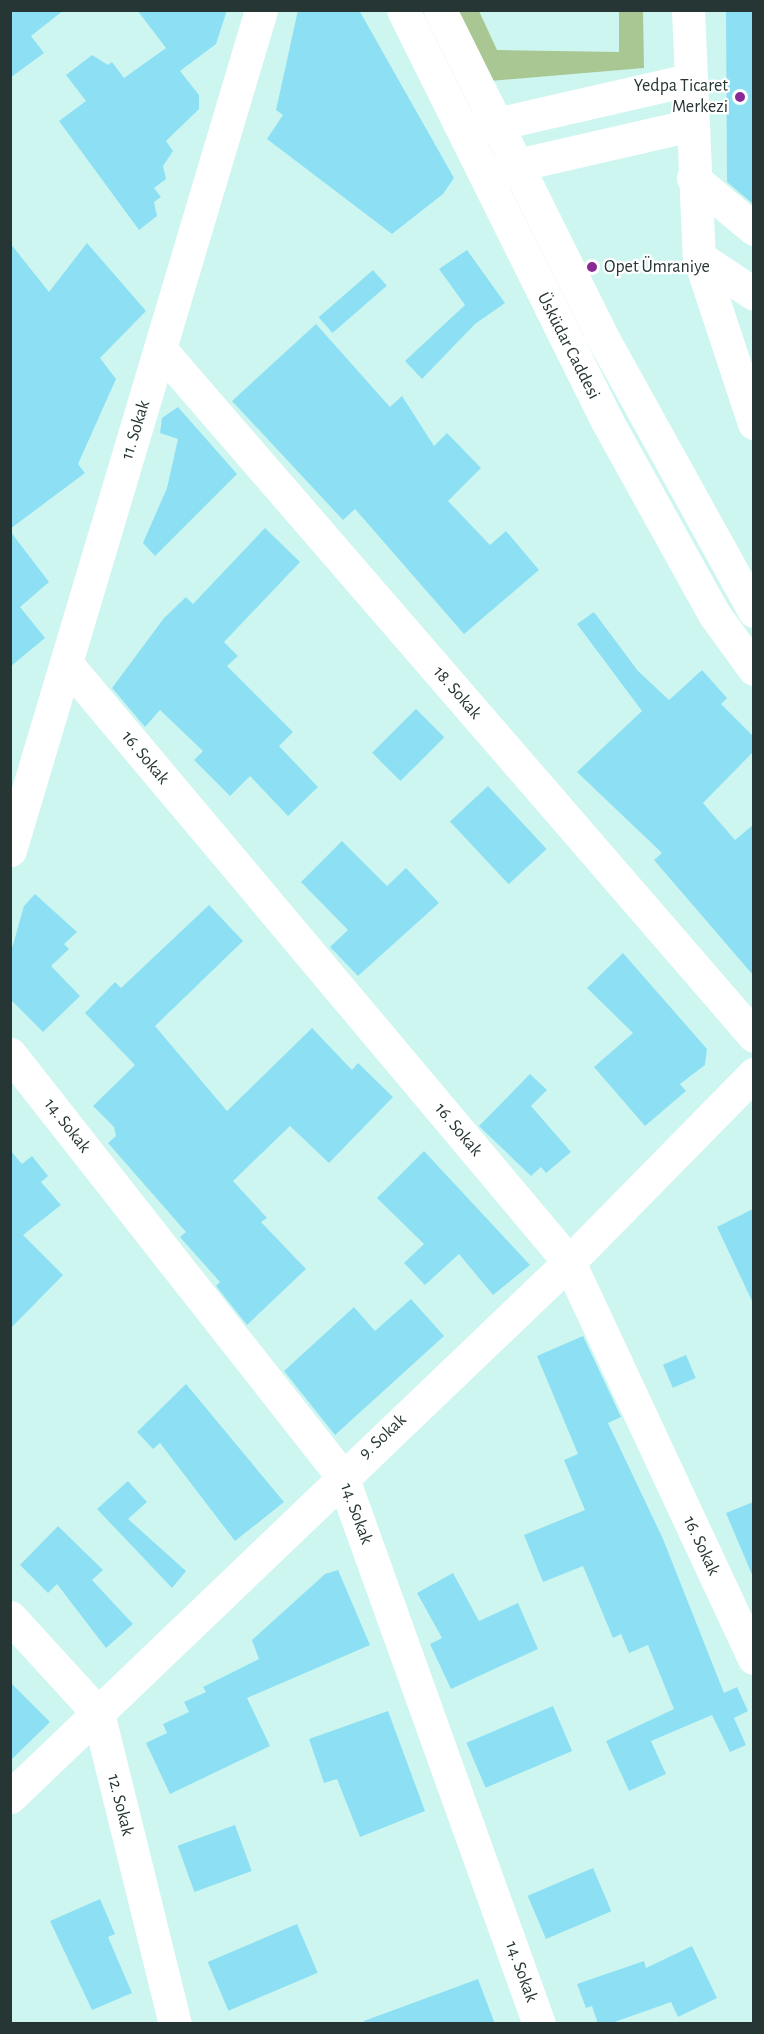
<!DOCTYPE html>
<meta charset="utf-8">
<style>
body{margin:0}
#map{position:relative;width:764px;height:2034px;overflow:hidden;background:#cef6f1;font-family:"Alegreya Sans",sans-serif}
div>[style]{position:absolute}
.green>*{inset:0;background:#a9c792}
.building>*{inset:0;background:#8de0f3;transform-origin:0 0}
.minor>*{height:33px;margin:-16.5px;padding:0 16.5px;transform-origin:16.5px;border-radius:16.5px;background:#fff}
.major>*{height:33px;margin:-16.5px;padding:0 16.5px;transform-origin:16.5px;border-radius:16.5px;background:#fff}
.dots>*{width:16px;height:16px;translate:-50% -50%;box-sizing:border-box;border:3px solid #fff;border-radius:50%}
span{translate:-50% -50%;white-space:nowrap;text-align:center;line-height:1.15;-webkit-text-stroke:4.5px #fff;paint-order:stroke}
.poi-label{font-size:18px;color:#263634}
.right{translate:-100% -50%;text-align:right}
.left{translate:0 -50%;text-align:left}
.street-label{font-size:18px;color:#263634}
.frame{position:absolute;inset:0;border:12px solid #263634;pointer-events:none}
</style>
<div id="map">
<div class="green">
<div style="clip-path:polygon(455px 11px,479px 11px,497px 50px,619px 52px,619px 11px,643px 11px,644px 68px,490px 81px)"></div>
</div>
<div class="building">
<div style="clip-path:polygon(10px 10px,64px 10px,31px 36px,44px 53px,10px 78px)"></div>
<div style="clip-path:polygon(137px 10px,227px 10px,216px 44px,180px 71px,199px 95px,199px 109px,166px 141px,173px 151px,163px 166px,166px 179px,154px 188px,161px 197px,154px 202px,157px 216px,139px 230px,59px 121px,86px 101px,66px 75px,92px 55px,108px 65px,112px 62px,124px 78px,166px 48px)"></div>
<div style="clip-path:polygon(298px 10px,359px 10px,454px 178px,443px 194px,392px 234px,267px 139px,283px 115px,276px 110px)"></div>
<div style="clip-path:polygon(726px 10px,753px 10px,753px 204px,727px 182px)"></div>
<div style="clip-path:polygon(10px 243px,49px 292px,87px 243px,146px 311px,100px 358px,116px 379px,78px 464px,85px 473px,10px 529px)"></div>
<div style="clip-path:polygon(467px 250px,505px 303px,475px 324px,422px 379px,405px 361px,465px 305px,439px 269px)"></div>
<div style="left:373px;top:270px;width:21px;height:72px;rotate:49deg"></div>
<div style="clip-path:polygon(316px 324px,390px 407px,402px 396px,434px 446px,447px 433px,481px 468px,448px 501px,490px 545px,506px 531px,539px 570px,464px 634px,355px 509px,343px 520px,232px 401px)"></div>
<div style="clip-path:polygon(178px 407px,237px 474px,155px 556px,143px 543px,167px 488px,178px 439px,160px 433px,162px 418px)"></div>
<div style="clip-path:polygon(265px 528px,300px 562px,224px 642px,238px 656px,227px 666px,293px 732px,279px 746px,318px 787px,288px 816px,250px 776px,230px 796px,194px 760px,203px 751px,160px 710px,145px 727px,112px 688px,164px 618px,186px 597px,193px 604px)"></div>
<div style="clip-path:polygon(10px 531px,49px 582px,20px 607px,45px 638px,10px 667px)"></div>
<div style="clip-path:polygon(594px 612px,638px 671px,669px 700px,702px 670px,727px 698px,721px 704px,753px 736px,753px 752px,703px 803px,735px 840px,753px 825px,753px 975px,654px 860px,662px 853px,577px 772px,642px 711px,577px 624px)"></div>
<div style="left:416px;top:709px;width:40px;height:62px;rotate:45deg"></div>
<div style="left:488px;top:786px;width:86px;height:52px;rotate:47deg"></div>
<div style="clip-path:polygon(342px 841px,387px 886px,406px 868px,439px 903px,358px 976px,330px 947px,348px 930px,301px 882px)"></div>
<div style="clip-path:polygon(35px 894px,77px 932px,64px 944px,69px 949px,51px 966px,80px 996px,43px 1032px,10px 999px,10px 955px,24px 906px)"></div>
<div style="clip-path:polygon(209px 905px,243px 941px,155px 1026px,227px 1111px,312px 1028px,352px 1070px,358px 1063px,393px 1097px,329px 1163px,290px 1126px,233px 1181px,267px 1218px,261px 1222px,306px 1269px,247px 1325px,216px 1286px,220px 1282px,180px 1237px,186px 1232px,108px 1143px,116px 1136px,114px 1127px,93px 1106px,135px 1065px,85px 1013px,115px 982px,121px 988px)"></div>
<div style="clip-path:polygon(623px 953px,707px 1049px,705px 1065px,680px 1084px,686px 1091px,645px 1126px,594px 1067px,633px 1033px,587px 988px)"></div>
<div style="clip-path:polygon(530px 1074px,547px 1090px,531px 1106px,571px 1152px,546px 1173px,541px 1167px,531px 1176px,479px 1126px)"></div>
<div style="clip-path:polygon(10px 1150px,22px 1164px,32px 1156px,48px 1176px,41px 1182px,61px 1205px,23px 1235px,63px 1275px,10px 1329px)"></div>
<div style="clip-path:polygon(424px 1151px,530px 1265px,493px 1295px,459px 1254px,425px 1285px,404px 1263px,424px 1244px,377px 1198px)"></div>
<div style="clip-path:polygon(753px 1209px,753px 1303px,717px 1227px)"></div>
<div style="clip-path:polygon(411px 1299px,444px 1336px,335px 1435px,284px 1371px,354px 1307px,375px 1331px)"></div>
<div style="clip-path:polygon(583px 1336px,621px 1417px,608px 1423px,663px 1539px,724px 1693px,737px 1687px,748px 1711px,734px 1718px,746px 1745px,730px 1752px,712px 1715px,651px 1741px,666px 1774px,629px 1791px,606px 1741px,674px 1709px,648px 1645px,629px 1653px,621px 1634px,613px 1638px,583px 1566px,543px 1582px,524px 1535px,585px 1510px,564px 1460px,578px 1454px,537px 1356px)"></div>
<div style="left:686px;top:1355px;width:25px;height:25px;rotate:67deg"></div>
<div style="clip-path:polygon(186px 1384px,284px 1502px,235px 1541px,160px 1443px,153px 1449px,137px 1432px)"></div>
<div style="clip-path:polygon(128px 1481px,147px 1502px,128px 1519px,186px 1571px,172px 1588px,97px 1509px)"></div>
<div style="clip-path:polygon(753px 1502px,753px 1577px,726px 1513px)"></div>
<div style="clip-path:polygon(58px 1526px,103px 1570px,92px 1580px,133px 1624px,106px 1648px,57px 1584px,48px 1593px,20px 1565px)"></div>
<div style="clip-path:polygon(338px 1570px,370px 1645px,247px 1698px,270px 1746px,170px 1794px,146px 1743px,167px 1733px,163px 1724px,189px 1712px,184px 1702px,206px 1692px,203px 1687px,259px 1659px,252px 1640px,325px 1574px)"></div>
<div style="clip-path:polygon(453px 1573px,479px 1621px,518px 1603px,538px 1649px,451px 1689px,430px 1644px,442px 1638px,417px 1593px)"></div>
<div style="clip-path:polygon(10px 1682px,50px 1722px,10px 1761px)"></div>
<div style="left:553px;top:1706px;width:49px;height:94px;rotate:67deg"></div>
<div style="clip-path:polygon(388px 1711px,425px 1811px,360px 1837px,337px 1779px,324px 1783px,309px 1739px)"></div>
<div style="left:235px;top:1825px;width:49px;height:61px;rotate:70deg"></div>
<div style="left:593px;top:1868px;width:47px;height:71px;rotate:67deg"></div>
<div style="clip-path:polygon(100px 1899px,115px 1934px,108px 1937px,132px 1993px,92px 2010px,50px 1921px)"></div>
<div style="left:297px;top:1924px;width:53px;height:97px;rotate:67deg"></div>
<div style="clip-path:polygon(692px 1946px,717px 1998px,678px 2017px,671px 2002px,609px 2024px,598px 2024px,592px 2006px,586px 2008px,577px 1984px,644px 1961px,646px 1968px)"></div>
<div style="clip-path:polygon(478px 1979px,495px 2024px,364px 2024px,364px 2021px)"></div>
</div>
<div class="minor">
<div style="left:688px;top:10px;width:247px;rotate:87.5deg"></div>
<div style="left:699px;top:257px;width:175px;rotate:71.7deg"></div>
<div style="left:470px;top:130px;width:224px;rotate:-12.9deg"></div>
<div style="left:491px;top:176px;width:28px;rotate:-23deg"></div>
<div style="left:517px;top:165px;width:179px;rotate:-12.9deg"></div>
<div style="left:693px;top:178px;width:80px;rotate:39.9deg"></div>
<div style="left:699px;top:257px;width:66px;rotate:33.9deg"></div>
<div style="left:160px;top:349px;width:908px;rotate:49.15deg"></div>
<div style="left:66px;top:663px;width:782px;rotate:49.98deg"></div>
<div style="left:569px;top:1262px;width:437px;rotate:65deg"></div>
<div style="left:10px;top:850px;width:877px;rotate:-73.36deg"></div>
<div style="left:10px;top:1054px;width:537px;rotate:51.81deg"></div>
<div style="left:342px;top:1476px;width:582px;rotate:70.23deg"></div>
<div style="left:10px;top:1617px;width:130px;rotate:47.5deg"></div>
<div style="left:98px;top:1713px;width:320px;rotate:76.1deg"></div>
<div style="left:10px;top:1797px;width:774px;rotate:-43.74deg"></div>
<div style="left:569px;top:1262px;width:264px;rotate:-45.5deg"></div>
</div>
<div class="major">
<div style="left:403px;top:10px;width:459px;rotate:63.6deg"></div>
<div style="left:607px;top:421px;width:221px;rotate:61deg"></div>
<div style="left:714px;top:614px;width:68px;rotate:54deg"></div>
<div style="left:440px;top:10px;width:360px;rotate:63.6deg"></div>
<div style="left:600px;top:333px;width:318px;rotate:61deg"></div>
</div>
<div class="dots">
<div style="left:740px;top:97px;background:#892993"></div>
<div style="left:592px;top:267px;background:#892993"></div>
</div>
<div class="poi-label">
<span class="right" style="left:728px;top:97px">Yedpa Ticaret<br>Merkezi</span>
<span class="left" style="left:604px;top:267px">Opet Ümraniye</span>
</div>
<div class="street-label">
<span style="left:568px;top:346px;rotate:63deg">Üsküdar Caddesi</span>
<span style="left:136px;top:430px;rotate:-73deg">11. Sokak</span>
<span style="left:457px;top:693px;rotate:49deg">18. Sokak</span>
<span style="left:145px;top:758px;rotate:50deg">16. Sokak</span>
<span style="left:67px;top:1126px;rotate:52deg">14. Sokak</span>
<span style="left:458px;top:1130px;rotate:50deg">16. Sokak</span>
<span style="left:383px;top:1437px;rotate:-43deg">9. Sokak</span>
<span style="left:356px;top:1514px;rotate:70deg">14. Sokak</span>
<span style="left:701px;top:1546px;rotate:65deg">16. Sokak</span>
<span style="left:120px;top:1805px;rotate:76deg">12. Sokak</span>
<span style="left:521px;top:1972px;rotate:70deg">14. Sokak</span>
</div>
<div class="frame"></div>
</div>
